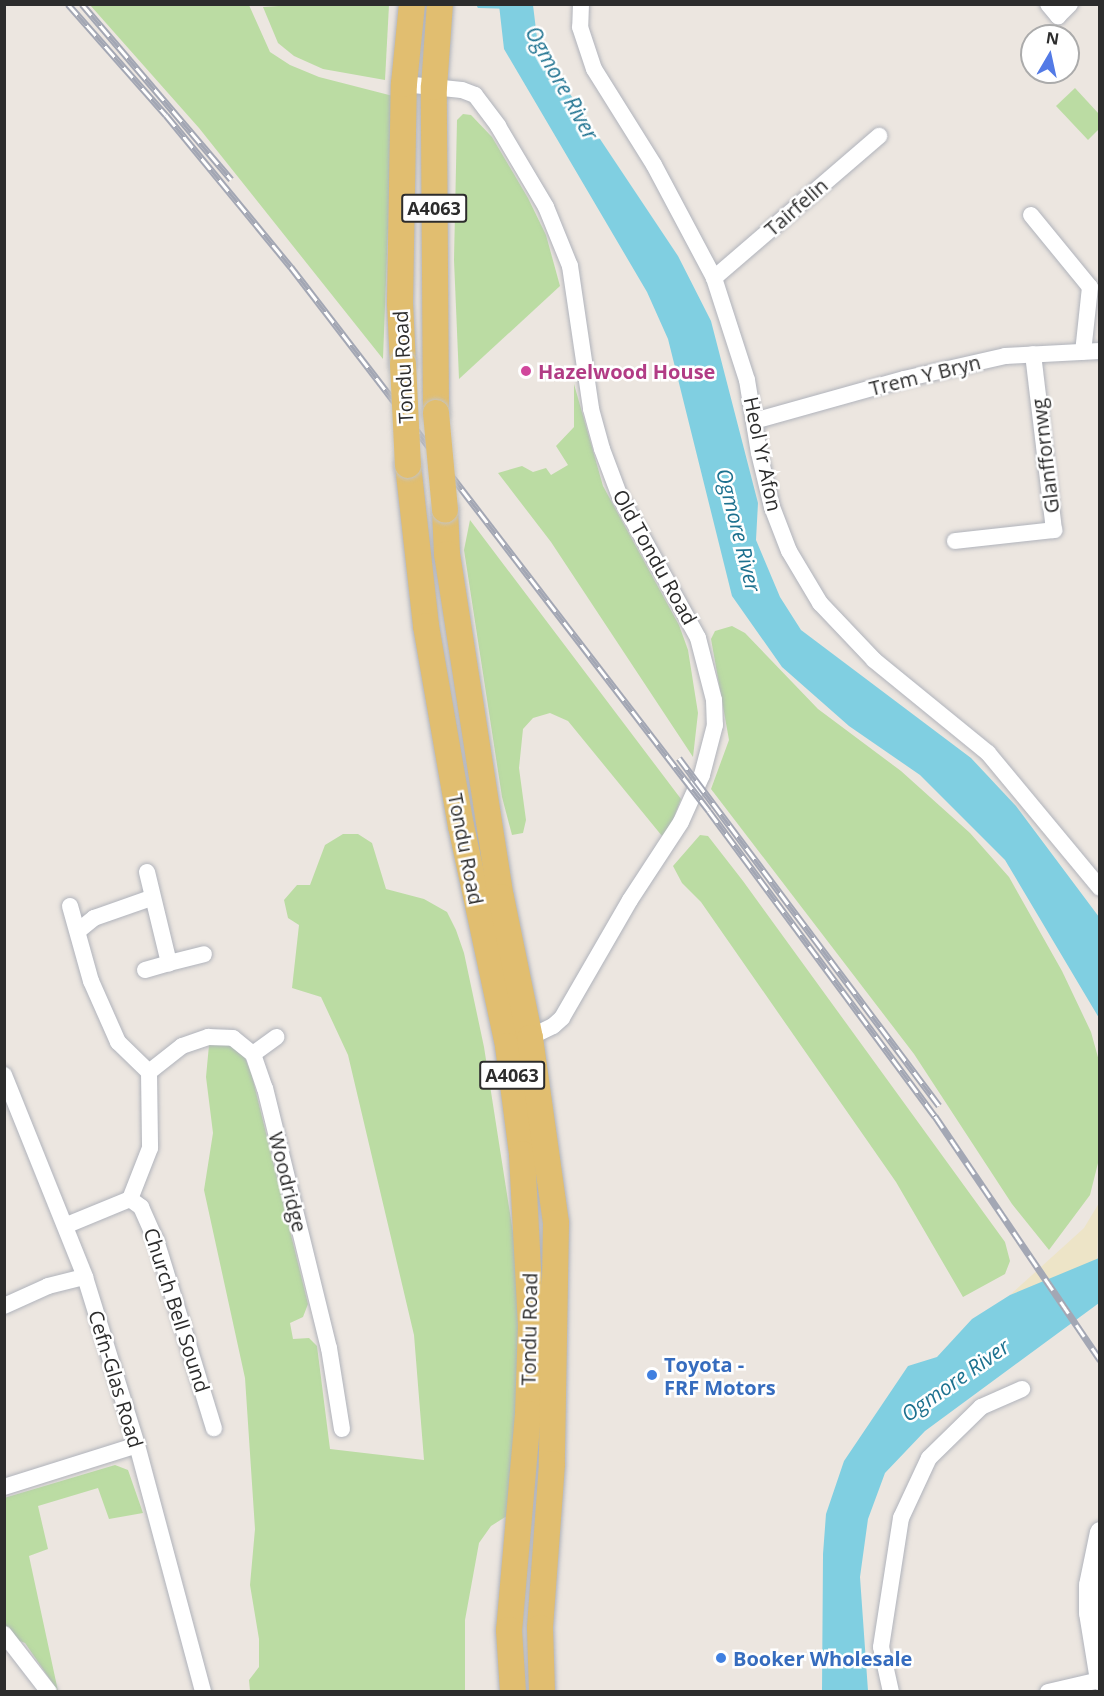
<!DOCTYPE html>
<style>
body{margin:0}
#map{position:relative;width:1104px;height:1696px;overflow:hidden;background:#ece6e0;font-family:"Open Sans",sans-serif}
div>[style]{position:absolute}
.green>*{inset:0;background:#bbdca3}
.sand>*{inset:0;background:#ede4c7}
.water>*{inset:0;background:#80cfe1}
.stream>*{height:5px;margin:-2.5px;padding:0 2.5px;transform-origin:2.5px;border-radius:2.5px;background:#80cfe1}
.roads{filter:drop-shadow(0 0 2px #b0b3bb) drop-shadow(0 0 2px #b0b3bb)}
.minor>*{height:16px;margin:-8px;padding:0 8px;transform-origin:8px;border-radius:8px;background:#fff}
.tertiary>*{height:20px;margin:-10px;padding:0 10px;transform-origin:10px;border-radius:10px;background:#fff}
.primary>*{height:26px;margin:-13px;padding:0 13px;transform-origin:13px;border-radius:13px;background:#e1be70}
.rail>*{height:7px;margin-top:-3.5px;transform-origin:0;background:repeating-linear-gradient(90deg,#fff 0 14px,#a3a7b4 0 28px);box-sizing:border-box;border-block:2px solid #a3a7b4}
.bridges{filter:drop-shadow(0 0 2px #c4c4c4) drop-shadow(0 0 2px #c4c4c4)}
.primary-bridge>*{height:26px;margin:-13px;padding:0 13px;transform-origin:13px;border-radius:13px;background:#e1be70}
.dots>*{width:16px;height:16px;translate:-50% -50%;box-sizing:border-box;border:3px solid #fff;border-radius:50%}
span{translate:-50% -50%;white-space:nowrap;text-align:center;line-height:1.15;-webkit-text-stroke:5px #fff;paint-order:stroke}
.shield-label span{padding:2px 4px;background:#fff;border:2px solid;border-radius:4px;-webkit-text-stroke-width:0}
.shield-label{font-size:18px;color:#2c2c2c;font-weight:700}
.street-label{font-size:20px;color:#2c2c2c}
.hotel-label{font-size:20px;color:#b23c85;font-weight:700}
.left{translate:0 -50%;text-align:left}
.shop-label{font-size:20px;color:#366cbe;font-weight:700}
.water-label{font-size:21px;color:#1d718f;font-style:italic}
.frame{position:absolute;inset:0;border:6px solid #2c2c2c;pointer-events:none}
.north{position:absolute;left:1020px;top:24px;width:60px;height:60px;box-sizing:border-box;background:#fff;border:2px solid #ababab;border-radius:50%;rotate:9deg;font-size:16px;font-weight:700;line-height:24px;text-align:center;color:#2c2c2c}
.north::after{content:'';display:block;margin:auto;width:21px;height:27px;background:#537ae6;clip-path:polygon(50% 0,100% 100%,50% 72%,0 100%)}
</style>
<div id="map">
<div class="green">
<div style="clip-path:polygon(90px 5px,249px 5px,270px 52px,290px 65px,319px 77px,393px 96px,383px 359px,199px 128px)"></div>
<div style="clip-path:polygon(294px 5px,389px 5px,385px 80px,323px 69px,294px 56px,278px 43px,263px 7px)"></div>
<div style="clip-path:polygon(1075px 88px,1099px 114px,1099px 129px,1088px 140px,1056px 106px)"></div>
<div style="clip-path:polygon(463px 114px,471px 115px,492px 137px,528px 198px,546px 235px,560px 286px,459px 379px,454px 260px,457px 120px)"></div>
<div style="clip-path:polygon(574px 384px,603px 486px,679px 625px,688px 650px,698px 713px,693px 757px,551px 542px,498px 473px,522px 466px,533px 472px,546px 468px,551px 475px,568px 465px,556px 446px,574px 427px)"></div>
<div style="clip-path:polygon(470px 520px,681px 799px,669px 830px,662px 836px,568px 721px,550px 713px,533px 718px,523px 729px,519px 768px,526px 820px,523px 833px,512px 835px,502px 797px,464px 550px)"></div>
<div style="clip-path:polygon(732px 626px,745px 633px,818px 709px,901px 771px,970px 833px,1009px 877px,1062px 971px,1091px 1032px,1099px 1061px,1100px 1155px,1090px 1195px,1049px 1250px,1012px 1204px,914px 1054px,711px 789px,729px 740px,711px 639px,715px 631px)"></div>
<div style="clip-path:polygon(343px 834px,358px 834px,372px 843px,386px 889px,424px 899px,447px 912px,456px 930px,464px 953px,484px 1047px,519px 1271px,520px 1342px,510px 1514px,491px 1526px,479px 1543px,465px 1620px,465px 1691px,250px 1691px,249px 1680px,259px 1667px,259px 1639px,250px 1585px,255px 1529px,245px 1378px,204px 1190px,213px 1133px,206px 1077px,209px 1045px,227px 1043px,244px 1055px,252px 1076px,308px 1304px,303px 1317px,290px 1323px,293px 1339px,309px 1338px,317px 1346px,330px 1449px,424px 1460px,414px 1335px,348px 1055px,321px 997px,292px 988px,299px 925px,288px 918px,284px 900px,297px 885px,310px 885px,325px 845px)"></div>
<div style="clip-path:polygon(700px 835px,708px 836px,743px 881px,1005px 1242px,1010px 1261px,1005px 1274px,963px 1297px,896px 1182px,701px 902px,682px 883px,673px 866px)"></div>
<div style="clip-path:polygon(115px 1465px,128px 1470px,143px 1513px,109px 1519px,98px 1488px,38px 1506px,48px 1549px,29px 1556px,58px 1691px,25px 1643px,5px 1635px,4px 1498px)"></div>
</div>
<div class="sand">
<div style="clip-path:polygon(1099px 1203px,1097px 1261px,1010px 1295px,1084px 1228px)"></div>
</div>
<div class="water">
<div style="clip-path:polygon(499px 5px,533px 5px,538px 46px,678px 256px,711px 321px,758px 503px,756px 540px,780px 597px,801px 630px,971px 758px,1016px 806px,1099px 917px,1099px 1018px,1005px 860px,920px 775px,849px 726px,782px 667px,732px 596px,668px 339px,647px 292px,504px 49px)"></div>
<div style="clip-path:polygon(1099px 1258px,1099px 1303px,925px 1431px,885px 1473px,868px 1519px,860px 1577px,868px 1691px,822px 1691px,823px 1554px,826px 1514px,844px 1461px,908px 1366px,937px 1357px,972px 1319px,1010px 1295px)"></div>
</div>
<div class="stream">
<div style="left:479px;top:5px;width:25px;rotate:2deg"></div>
</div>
<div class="roads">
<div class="minor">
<div style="left:581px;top:4px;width:23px;rotate:92deg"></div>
<div style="left:580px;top:27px;width:44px;rotate:71.6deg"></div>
<div style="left:594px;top:69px;width:113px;rotate:58deg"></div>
<div style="left:654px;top:165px;width:128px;rotate:62deg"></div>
<div style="left:714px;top:278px;width:107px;rotate:72.1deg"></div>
<div style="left:747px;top:380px;width:74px;rotate:80.7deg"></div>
<div style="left:759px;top:453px;width:56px;rotate:76.5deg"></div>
<div style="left:772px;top:507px;width:47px;rotate:68.9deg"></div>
<div style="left:789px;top:551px;width:61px;rotate:59.2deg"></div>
<div style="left:820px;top:603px;width:79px;rotate:46.5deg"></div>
<div style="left:874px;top:660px;width:147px;rotate:39.2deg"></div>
<div style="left:988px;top:753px;width:175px;rotate:50.3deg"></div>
<div style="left:1048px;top:4px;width:16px;rotate:50deg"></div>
<div style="left:1058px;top:16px;width:17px;rotate:-45deg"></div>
<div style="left:404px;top:84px;width:58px;rotate:5.9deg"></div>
<div style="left:462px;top:90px;width:14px;rotate:21deg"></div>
<div style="left:475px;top:95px;width:39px;rotate:53deg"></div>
<div style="left:498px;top:126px;width:94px;rotate:59.3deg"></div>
<div style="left:546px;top:207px;width:64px;rotate:67.9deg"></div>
<div style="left:570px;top:266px;width:145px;rotate:81.6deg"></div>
<div style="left:591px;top:409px;width:41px;rotate:74.6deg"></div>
<div style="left:602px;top:449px;width:51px;rotate:69.4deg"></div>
<div style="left:620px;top:497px;width:161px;rotate:61deg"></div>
<div style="left:698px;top:638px;width:64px;rotate:75.5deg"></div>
<div style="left:714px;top:700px;width:25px;rotate:88deg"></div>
<div style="left:715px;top:725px;width:52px;rotate:104.6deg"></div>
<div style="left:702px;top:775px;width:51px;rotate:114.1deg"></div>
<div style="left:681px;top:822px;width:93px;rotate:123.2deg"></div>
<div style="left:630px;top:900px;width:136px;rotate:120deg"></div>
<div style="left:562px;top:1018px;width:12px;rotate:138deg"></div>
<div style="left:553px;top:1026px;width:34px;rotate:154deg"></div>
<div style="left:1031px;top:215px;width:93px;rotate:50.7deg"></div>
<div style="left:1090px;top:287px;width:65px;rotate:96.1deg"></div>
<div style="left:714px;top:278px;width:218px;rotate:-40.7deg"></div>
<div style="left:754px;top:421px;width:156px;rotate:-15.6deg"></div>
<div style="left:904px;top:379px;width:104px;rotate:-12.8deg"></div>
<div style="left:1005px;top:356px;width:95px;rotate:-3deg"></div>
<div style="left:955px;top:541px;width:100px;rotate:-6.3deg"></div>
<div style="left:1054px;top:530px;width:177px;rotate:-96.8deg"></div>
<div style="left:147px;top:872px;width:94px;rotate:76.4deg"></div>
<div style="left:169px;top:963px;width:36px;rotate:-14deg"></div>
<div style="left:70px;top:906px;width:78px;rotate:74.4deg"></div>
<div style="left:91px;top:981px;width:67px;rotate:66.1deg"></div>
<div style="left:118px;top:1042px;width:43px;rotate:44.1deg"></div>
<div style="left:149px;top:1072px;width:76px;rotate:89.2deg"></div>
<div style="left:150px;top:1148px;width:55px;rotate:111.4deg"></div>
<div style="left:130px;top:1199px;width:14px;rotate:36deg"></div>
<div style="left:141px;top:1207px;width:36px;rotate:66deg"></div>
<div style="left:156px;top:1240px;width:197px;rotate:72.9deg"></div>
<div style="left:78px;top:931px;width:21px;rotate:-39deg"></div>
<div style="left:94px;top:918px;width:60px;rotate:-19.3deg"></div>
<div style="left:145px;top:970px;width:25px;rotate:-16deg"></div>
<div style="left:253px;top:1054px;width:29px;rotate:-36deg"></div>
<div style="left:149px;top:1072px;width:42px;rotate:-38.2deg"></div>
<div style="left:182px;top:1046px;width:28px;rotate:-19deg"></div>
<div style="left:208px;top:1037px;width:25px;rotate:2deg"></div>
<div style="left:233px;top:1038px;width:26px;rotate:39deg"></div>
<div style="left:253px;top:1054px;width:36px;rotate:71deg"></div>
<div style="left:265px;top:1088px;width:268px;rotate:76.2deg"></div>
<div style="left:329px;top:1348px;width:82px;rotate:80.9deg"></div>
<div style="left:4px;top:1075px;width:218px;rotate:68.1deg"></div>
<div style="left:85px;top:1277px;width:176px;rotate:72.8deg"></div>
<div style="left:137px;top:1445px;width:256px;rotate:75deg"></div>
<div style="left:67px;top:1225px;width:68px;rotate:-22.4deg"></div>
<div style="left:4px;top:1306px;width:48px;rotate:-24.4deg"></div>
<div style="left:48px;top:1286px;width:38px;rotate:-14deg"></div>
<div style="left:4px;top:1487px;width:139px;rotate:-17.5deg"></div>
<div style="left:4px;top:1634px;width:73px;rotate:52.2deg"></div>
<div style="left:891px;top:1692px;width:46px;rotate:-102.5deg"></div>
<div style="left:881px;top:1647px;width:131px;rotate:-81.2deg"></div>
<div style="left:901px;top:1518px;width:66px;rotate:-65deg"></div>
<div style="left:929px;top:1458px;width:73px;rotate:-44.4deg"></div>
<div style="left:981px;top:1407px;width:45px;rotate:-23.7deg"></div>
<div style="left:1048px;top:1692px;width:53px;rotate:-13deg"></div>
</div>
<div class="tertiary">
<div style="left:1100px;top:1532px;width:54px;rotate:101.7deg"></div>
<div style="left:1089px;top:1585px;width:28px;rotate:90deg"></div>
<div style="left:1089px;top:1613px;width:68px;rotate:80.7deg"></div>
</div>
<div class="primary">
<div style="left:403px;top:364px;width:61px;rotate:-92.8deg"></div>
<div style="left:400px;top:303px;width:219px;rotate:-89deg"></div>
<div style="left:404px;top:84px;width:80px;rotate:-84.3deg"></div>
<div style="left:436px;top:413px;width:326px;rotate:-90.4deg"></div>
<div style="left:434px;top:87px;width:83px;rotate:-85.9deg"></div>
<div style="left:408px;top:465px;width:162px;rotate:83.6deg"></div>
<div style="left:426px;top:626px;width:203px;rotate:80.1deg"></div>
<div style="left:461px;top:826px;width:225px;rotate:77.9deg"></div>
<div style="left:508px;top:1046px;width:109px;rotate:82.6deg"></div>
<div style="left:522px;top:1154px;width:170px;rotate:87deg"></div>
<div style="left:531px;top:1324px;width:90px;rotate:91.9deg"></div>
<div style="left:528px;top:1414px;width:217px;rotate:95deg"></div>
<div style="left:509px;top:1630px;width:62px;rotate:86.3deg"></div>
<div style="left:445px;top:510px;width:44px;rotate:87.4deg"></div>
<div style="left:447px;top:554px;width:347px;rotate:81.1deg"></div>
<div style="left:501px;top:897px;width:144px;rotate:78.4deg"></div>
<div style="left:530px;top:1038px;width:187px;rotate:82deg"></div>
<div style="left:556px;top:1223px;width:241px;rotate:91deg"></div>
<div style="left:552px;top:1464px;width:164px;rotate:94.2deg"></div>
<div style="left:540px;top:1628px;width:64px;rotate:88.2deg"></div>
</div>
</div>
<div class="rail">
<div style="left:68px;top:4px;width:148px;rotate:48.6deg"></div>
<div style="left:166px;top:115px;width:197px;rotate:50.6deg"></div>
<div style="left:291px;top:267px;width:686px;rotate:52.46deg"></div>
<div style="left:709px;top:811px;width:380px;rotate:53.5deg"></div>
<div style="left:935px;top:1116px;width:295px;rotate:55.9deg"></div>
<div style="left:82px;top:4px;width:230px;rotate:49.6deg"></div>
<div style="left:679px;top:758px;width:434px;rotate:53.2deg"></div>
</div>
<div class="bridges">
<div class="primary-bridge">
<div style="left:403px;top:364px;width:101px;rotate:87.2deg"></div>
<div style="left:436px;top:413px;width:97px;rotate:84.7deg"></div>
</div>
</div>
<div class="dots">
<div style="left:526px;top:371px;background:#d1479c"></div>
<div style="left:652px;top:1375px;background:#3f7fe0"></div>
<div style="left:721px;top:1658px;background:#3f7fe0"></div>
</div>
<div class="shield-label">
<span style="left:434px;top:208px">A4063</span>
<span style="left:512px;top:1075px">A4063</span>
</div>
<div class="street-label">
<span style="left:796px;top:207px;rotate:-41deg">Tairfelin</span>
<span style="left:403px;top:367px;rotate:-93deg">Tondu Road</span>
<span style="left:925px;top:375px;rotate:-14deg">Trem Y Bryn</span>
<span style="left:763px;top:454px;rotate:78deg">Heol Yr Afon</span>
<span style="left:1045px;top:456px;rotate:-97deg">Glanffornwg</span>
<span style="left:655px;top:557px;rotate:61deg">Old Tondu Road</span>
<span style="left:466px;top:849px;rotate:79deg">Tondu Road</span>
<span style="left:288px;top:1182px;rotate:76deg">Woodridge</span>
<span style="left:177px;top:1310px;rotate:72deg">Church Bell Sound</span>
<span style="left:529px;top:1329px;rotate:-89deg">Tondu Road</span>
<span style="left:116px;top:1379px;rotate:73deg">Cefn-Glas Road</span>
</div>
<div class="hotel-label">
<span class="left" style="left:538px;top:371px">Hazelwood House</span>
</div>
<div class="shop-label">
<span class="left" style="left:664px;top:1376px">Toyota -<br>FRF Motors</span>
<span class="left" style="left:733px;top:1658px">Booker Wholesale</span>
</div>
<div class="water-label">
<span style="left:562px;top:83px;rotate:61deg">Ogmore River</span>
<span style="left:739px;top:530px;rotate:76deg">Ogmore River</span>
<span style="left:955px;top:1380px;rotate:-35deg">Ogmore River</span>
</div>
<div class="frame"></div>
<div class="north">N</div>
</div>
